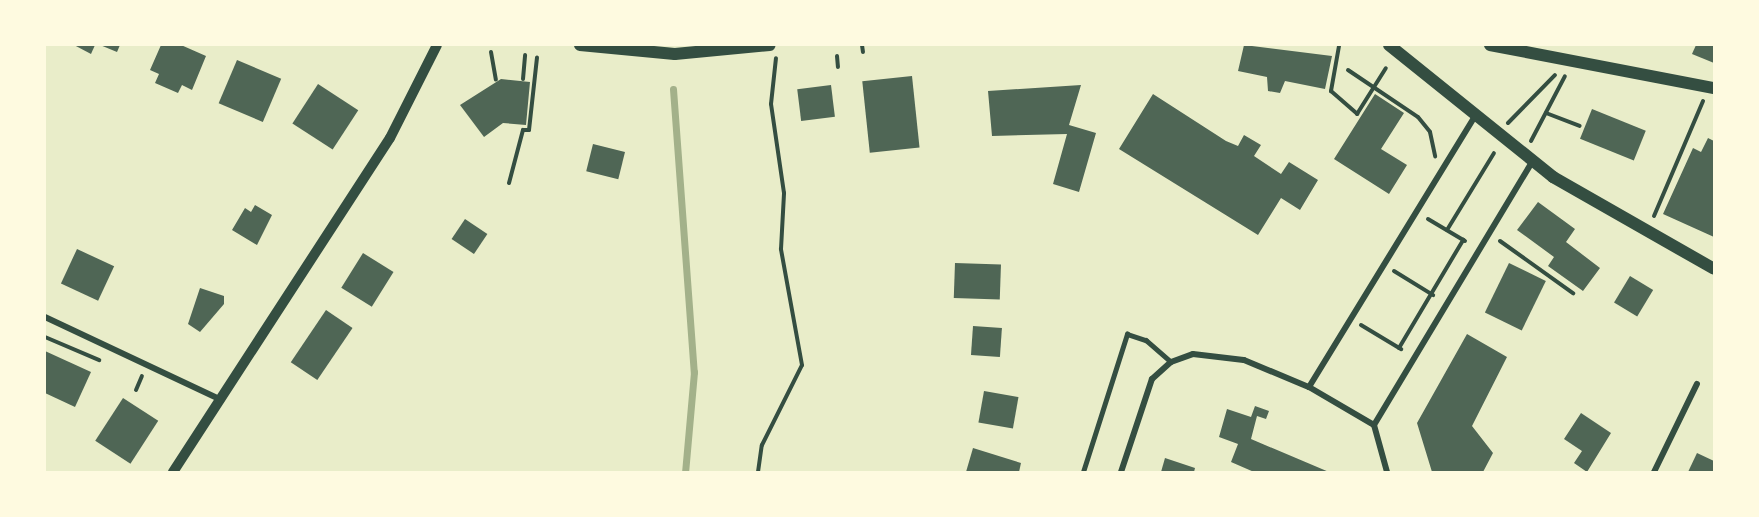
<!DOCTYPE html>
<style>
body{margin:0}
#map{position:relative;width:1759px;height:517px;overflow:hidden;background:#e9edc9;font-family:"Source Sans 3",sans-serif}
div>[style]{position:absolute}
.stream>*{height:7px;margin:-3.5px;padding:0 3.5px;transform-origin:3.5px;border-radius:3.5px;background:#a3b18a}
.building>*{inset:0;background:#4f6655;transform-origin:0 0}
.path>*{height:4px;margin:-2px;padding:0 2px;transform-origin:2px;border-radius:2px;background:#344e41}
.service>*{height:4.5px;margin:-2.25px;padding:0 2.25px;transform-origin:2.25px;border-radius:2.25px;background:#344e41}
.minor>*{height:6px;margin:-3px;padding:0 3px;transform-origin:3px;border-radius:3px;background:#344e41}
.tertiary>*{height:10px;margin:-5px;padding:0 5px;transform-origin:5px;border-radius:5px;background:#344e41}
.secondary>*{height:12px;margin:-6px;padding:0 6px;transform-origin:6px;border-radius:6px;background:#344e41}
span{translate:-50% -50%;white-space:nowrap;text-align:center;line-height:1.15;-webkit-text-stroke:5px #fefae0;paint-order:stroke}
.frame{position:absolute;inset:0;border:46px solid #fefae0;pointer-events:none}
</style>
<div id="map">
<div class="stream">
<div style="left:673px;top:89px;width:284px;rotate:85.8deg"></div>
<div style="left:694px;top:372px;width:100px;rotate:95.1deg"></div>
</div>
<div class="building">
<div style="clip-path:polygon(74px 45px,95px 45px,91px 54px)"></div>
<div style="clip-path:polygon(100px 45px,120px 45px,117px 52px)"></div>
<div style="clip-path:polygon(161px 45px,181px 45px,206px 56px,192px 90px,182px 85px,178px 93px,155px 83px,159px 74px,150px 70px)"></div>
<div style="clip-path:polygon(1244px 45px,1332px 56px,1325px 89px,1285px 81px,1280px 93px,1268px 91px,1267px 77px,1238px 71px)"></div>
<div style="clip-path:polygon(1696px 45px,1714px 45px,1714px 63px,1692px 54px)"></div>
<div style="left:237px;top:60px;width:48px;height:47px;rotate:23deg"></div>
<div style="left:912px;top:76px;width:72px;height:50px;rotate:84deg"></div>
<div style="clip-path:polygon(501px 79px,530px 82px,526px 125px,503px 123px,484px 137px,460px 105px)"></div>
<div style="left:318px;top:84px;width:48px;height:47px;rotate:33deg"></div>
<div style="left:831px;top:85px;width:32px;height:34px;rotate:83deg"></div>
<div style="clip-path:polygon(1081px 85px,1069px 125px,1096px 133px,1079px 192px,1053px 184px,1067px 134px,992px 136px,988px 91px)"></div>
<div style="clip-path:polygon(1153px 94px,1226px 141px,1238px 146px,1244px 135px,1261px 145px,1254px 156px,1281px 174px,1289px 162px,1318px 180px,1300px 210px,1281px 198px,1258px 235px,1119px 149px)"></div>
<div style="clip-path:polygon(1375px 94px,1404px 113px,1381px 149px,1407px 165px,1389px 194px,1334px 159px)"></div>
<div style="left:1592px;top:109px;width:58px;height:32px;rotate:22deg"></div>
<div style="clip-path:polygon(1708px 138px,1714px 141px,1714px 237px,1663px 214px,1693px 148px,1701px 152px)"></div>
<div style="left:593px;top:144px;width:33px;height:28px;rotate:14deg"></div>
<div style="clip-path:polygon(1538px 202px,1575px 229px,1566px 242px,1600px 268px,1583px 291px,1548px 266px,1554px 257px,1517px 230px)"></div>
<div style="clip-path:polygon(255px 205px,272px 215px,257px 245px,232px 230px,245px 208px,251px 212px)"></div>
<div style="left:465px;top:219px;width:27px;height:24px;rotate:34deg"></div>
<div style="left:77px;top:249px;width:41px;height:38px;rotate:25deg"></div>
<div style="left:363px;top:253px;width:36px;height:41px;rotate:32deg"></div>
<div style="left:955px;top:263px;width:46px;height:35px;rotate:2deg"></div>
<div style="left:1509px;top:263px;width:41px;height:55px;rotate:26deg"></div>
<div style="left:1630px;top:276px;width:27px;height:31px;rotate:31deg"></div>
<div style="clip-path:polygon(200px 288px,224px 296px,224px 304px,200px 332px,188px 324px)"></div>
<div style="left:326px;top:310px;width:32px;height:63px;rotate:34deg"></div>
<div style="left:973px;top:326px;width:29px;height:29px;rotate:4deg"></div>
<div style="clip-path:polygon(1467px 334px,1507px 357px,1472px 426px,1493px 453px,1483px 472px,1432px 472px,1417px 423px)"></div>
<div style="clip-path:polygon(45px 351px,91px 372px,75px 407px,45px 393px)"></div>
<div style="left:984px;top:391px;width:35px;height:32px;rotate:10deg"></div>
<div style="left:123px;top:398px;width:42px;height:51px;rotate:33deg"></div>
<div style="clip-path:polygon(1255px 406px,1269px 411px,1266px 419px,1257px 416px,1251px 439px,1329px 472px,1254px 472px,1231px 462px,1238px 444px,1219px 437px,1227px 409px,1251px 417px)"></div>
<div style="clip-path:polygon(1581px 413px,1611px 433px,1587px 472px,1574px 463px,1582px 451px,1564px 439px)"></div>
<div style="clip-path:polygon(973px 448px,1021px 463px,1019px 472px,966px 472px)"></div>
<div style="clip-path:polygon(1697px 453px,1714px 461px,1714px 472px,1688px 472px)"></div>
<div style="clip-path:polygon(1165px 458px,1195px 468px,1194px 472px,1161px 472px)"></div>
</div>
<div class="path">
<div style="left:862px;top:45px;width:7px;rotate:82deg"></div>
<div style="left:1339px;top:46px;width:46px;rotate:100.1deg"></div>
<div style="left:1331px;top:91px;width:35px;rotate:41deg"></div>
<div style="left:1357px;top:114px;width:54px;rotate:-57.8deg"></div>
<div style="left:491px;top:52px;width:28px;rotate:80deg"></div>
<div style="left:837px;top:56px;width:11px;rotate:85deg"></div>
<div style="left:1348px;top:70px;width:84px;rotate:33.9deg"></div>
<div style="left:1418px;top:117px;width:19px;rotate:51deg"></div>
<div style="left:1430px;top:132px;width:25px;rotate:78deg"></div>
<div style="left:523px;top:79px;width:24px;rotate:-85deg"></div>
<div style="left:1546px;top:113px;width:36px;rotate:21deg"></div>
<div style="left:1508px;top:123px;width:67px;rotate:-45.6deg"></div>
<div style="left:1531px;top:141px;width:73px;rotate:-62.4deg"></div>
<div style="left:509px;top:183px;width:55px;rotate:-75.2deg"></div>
<div style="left:523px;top:130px;width:6px"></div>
<div style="left:529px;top:130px;width:73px;rotate:-83.7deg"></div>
<div style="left:1654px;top:216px;width:125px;rotate:-66.9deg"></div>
<div style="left:1428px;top:219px;width:43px;rotate:30.7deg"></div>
<div style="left:1447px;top:230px;width:90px;rotate:-58.6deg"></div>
<div style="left:1500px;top:241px;width:90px;rotate:35.5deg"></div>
<div style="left:1394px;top:271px;width:46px;rotate:31.6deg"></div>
<div style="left:1361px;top:325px;width:47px;rotate:31deg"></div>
<div style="left:45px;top:337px;width:59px;rotate:23.1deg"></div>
<div style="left:1399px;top:348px;width:126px;rotate:-59.3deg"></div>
<div style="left:136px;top:390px;width:15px;rotate:-67deg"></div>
<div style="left:758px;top:472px;width:27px;rotate:-82deg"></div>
<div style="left:762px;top:445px;width:89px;rotate:-63.4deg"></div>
<div style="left:802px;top:365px;width:118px;rotate:-100.3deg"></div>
<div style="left:781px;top:249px;width:56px;rotate:-86.9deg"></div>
<div style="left:784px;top:193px;width:90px;rotate:-98.3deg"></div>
<div style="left:771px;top:104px;width:46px;rotate:-83.8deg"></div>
</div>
<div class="service">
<div style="left:1083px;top:472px;width:145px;rotate:-72.3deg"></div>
<div style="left:1127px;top:334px;width:20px;rotate:18deg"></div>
<div style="left:1146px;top:340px;width:33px;rotate:41deg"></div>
</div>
<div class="minor">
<div style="left:45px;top:317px;width:195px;rotate:25.2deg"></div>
<div style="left:1309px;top:387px;width:319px;rotate:-58.5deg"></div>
<div style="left:1374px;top:425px;width:307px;rotate:-59deg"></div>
<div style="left:1121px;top:472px;width:98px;rotate:-71.6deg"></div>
<div style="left:1152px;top:379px;width:25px;rotate:-42deg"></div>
<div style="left:1171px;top:362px;width:23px;rotate:-20deg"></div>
<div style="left:1193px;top:354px;width:51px;rotate:6.7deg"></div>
<div style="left:1244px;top:360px;width:70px;rotate:22.6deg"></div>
<div style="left:1309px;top:387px;width:75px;rotate:30.3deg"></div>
<div style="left:1374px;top:425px;width:49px;rotate:74.5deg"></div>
<div style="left:1654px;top:472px;width:98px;rotate:-64deg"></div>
</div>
<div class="tertiary">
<div style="left:173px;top:472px;width:398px;rotate:-57deg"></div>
<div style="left:390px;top:138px;width:104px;rotate:-63.2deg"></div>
</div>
<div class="secondary">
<div style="left:580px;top:45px;width:95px;rotate:5.4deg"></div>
<div style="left:675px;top:54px;width:95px;rotate:-5.4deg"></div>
<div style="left:1389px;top:45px;width:211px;rotate:38.8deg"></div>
<div style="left:1553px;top:177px;width:185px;rotate:29.7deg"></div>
<div style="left:1490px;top:45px;width:228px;rotate:10.9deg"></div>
</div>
<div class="frame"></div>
</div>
